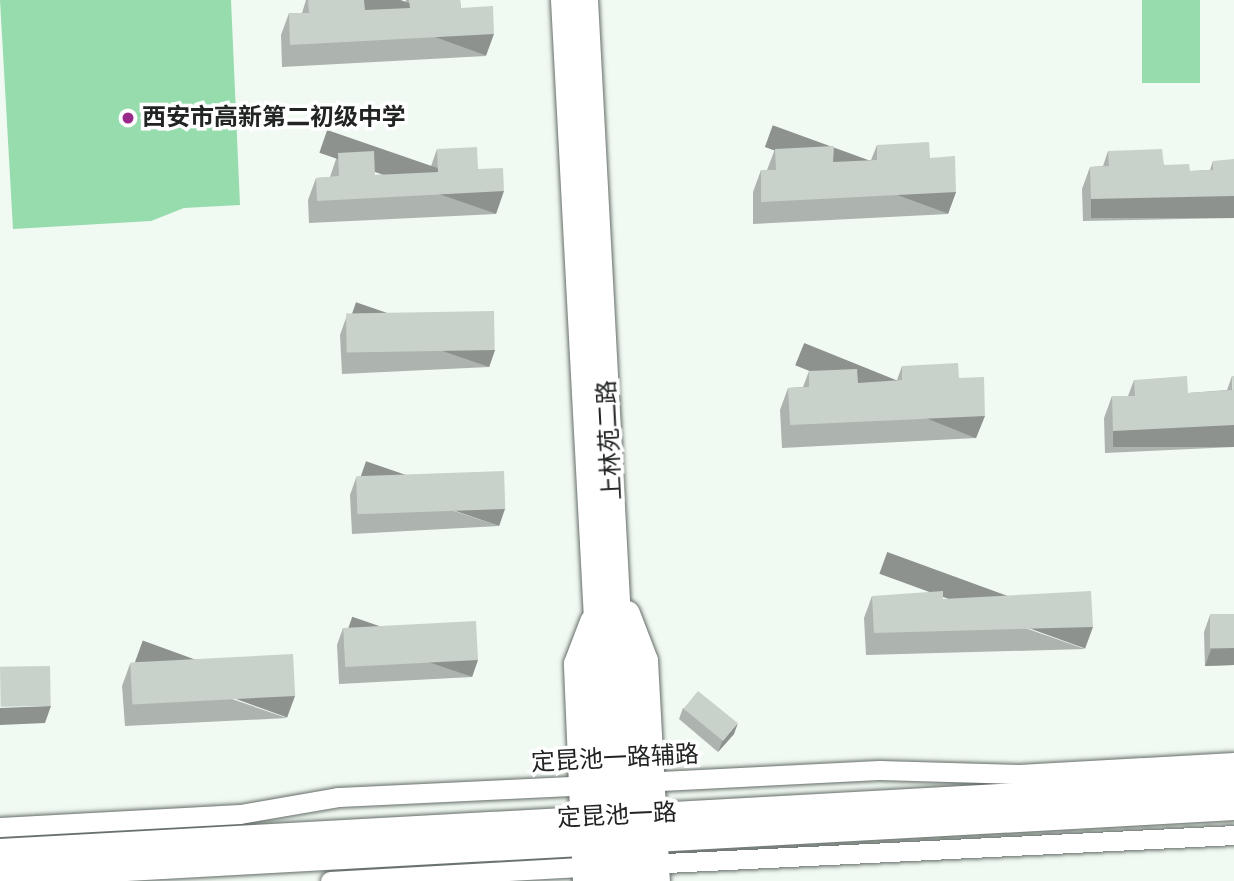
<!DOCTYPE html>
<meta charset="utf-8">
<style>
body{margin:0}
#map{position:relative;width:1234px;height:881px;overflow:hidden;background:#f0f9f2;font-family:"Fira Sans","Noto Sans SC",sans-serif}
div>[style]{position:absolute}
.green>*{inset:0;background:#96dcad;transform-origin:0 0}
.roads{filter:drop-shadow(0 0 2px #656d68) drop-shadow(0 0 2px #656d68)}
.street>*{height:19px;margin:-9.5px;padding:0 9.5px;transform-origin:9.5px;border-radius:9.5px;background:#fff}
.secondary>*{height:26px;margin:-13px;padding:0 13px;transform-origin:13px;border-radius:13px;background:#fff}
.wall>*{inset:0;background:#adb4af}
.shaded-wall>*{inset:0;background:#8d928e;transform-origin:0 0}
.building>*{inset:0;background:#c9d1cb;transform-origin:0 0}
.dots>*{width:19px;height:19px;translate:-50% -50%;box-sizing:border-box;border:4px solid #fff;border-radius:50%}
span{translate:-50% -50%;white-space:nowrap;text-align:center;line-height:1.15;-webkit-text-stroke:7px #fff;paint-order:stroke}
.poi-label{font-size:24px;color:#212422;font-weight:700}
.left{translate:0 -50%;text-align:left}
.street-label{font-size:24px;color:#212422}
</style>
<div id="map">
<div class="green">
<div style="clip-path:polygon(0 0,231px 0,240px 205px,184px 208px,151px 221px,13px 229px)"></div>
<div style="left:1142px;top:0;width:58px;height:83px"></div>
</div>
<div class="roads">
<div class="street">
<div style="left:641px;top:782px;width:238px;rotate:-2.9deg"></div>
<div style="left:879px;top:770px;width:140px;rotate:1.6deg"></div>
<div style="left:1019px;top:774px;width:215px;rotate:-3.2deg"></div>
<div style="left:0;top:827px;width:240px;rotate:-3.1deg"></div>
<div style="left:240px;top:814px;width:99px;rotate:-9.8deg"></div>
<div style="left:338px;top:797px;width:255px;rotate:-2.7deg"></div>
<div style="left:646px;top:864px;width:589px;rotate:-2.82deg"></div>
<div style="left:330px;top:881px;width:268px;rotate:-3.2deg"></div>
</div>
<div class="secondary">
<div style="left:564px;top:0;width:882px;rotate:86.95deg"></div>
<div style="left:585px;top:0;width:882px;rotate:86.95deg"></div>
<div style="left:627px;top:614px;width:50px;rotate:69deg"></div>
<div style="left:645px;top:661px;width:220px;rotate:86.9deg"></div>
<div style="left:0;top:852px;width:1236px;rotate:-3.15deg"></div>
<div style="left:0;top:875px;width:1236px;rotate:-3.15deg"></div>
<div style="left:586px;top:881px;width:217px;rotate:-92.4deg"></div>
<div style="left:577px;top:664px;width:45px;rotate:-69.1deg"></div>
</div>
</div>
<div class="wall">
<div style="clip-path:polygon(306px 0,364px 0,365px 10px,403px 8px,406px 0,460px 0,461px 8px,486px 56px,282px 67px,281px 35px,289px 13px,302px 13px)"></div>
<div style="clip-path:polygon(877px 145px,930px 158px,956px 192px,948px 214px,753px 224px,753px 192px,761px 170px,767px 170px,775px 149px,833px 162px,871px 160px)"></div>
<div style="clip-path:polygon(437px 149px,478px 169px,496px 214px,309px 223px,308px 200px,316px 178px,330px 177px,338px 153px,375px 175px,429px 172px)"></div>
<div style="clip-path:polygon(1108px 151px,1190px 171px,1210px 170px,1213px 161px,1234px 218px,1083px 221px,1082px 189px,1090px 167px,1103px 166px)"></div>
<div style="clip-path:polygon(346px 318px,495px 350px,489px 367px,342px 374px,340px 335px)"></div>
<div style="clip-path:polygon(902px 366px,959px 378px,976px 438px,782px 448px,780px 410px,788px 388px,803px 387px,809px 371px,858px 383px,897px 380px)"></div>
<div style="clip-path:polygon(1232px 376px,1234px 447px,1105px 453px,1104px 418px,1112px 396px,1128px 396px,1134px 380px,1188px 393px,1227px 390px)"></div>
<div style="clip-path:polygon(356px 478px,499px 526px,352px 534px,350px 495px)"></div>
<div style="clip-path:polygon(872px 596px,943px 599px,1085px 649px,866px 655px,864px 618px)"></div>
<div style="clip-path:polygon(1234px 614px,1234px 665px,1205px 666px,1204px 632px,1210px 615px)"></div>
<div style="clip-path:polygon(343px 628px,472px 677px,339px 684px,337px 645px)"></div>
<div style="clip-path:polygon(130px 664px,287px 718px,125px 726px,122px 686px)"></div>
<div style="clip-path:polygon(683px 708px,734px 734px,718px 752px,679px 719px)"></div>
</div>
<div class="shaded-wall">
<div style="left:494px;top:34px;width:23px;height:204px;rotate:110deg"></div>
<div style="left:504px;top:191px;width:24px;height:187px;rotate:109deg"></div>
<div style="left:956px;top:192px;width:23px;height:195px;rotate:110deg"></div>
<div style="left:1234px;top:196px;width:22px;height:143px;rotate:90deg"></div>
<div style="left:495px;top:350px;width:18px;height:147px;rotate:109deg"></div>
<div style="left:985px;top:416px;width:24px;height:195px;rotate:112deg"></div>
<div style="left:1234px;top:425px;width:22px;height:121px;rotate:90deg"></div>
<div style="left:505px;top:509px;width:18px;height:147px;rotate:109deg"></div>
<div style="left:1093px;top:627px;width:23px;height:219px;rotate:110deg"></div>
<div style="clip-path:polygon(1234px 648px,1234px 665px,1205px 666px,1211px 649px)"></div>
<div style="left:478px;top:660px;width:18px;height:133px;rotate:109deg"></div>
<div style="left:295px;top:696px;width:23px;height:162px;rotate:110deg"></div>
<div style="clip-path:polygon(51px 706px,45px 723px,0 725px,0 708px)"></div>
<div style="clip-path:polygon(738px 723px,734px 734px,718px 752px,723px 740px)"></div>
</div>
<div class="building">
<div style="clip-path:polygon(308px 0,364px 0,365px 10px,410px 8px,409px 0,460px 0,461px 8px,493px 6px,494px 34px,290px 45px,289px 13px,309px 13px)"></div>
<div style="clip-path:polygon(929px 142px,930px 158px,955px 156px,956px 192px,761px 202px,761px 170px,776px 170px,775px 149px,834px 146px,833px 162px,877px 160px,877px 145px)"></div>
<div style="clip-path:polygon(477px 147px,478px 169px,503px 168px,504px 191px,317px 201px,316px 178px,339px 176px,338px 153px,374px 151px,375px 175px,438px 172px,437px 149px)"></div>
<div style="clip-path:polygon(1162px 149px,1164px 165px,1189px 164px,1190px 171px,1213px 170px,1213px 161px,1234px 159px,1234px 196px,1091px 199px,1090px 167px,1109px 166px,1108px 151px)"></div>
<div style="left:494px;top:311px;width:39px;height:148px;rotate:89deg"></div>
<div style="clip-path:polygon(958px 363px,959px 378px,984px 377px,985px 416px,790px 425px,788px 388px,809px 387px,809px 371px,857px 369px,858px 383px,902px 380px,902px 366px)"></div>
<div style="clip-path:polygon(1187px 376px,1188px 393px,1233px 390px,1232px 376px,1234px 376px,1234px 425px,1113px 431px,1112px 396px,1135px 396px,1134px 380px)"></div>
<div style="left:504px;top:471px;width:38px;height:148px;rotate:88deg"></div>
<div style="clip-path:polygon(943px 591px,943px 599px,1091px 591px,1093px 627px,874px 633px,872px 596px)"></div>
<div style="left:1234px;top:614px;width:34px;height:24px;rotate:90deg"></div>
<div style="left:476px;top:621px;width:39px;height:133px;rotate:87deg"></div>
<div style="left:293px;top:654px;width:42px;height:163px;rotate:87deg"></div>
<div style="left:50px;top:666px;width:40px;height:50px;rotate:89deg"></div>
<div style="left:698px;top:691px;width:51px;height:23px;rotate:39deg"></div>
</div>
<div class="dots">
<div style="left:128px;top:118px;background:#992a8a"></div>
</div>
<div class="poi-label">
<span class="left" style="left:142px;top:118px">西安市高新第二初级中学</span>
</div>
<div class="street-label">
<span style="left:610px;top:440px;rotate:-93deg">上林苑二路</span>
<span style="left:615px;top:759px;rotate:-3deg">定昆池一路辅路</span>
<span style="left:617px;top:816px;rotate:-3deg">定昆池一路</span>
</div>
</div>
